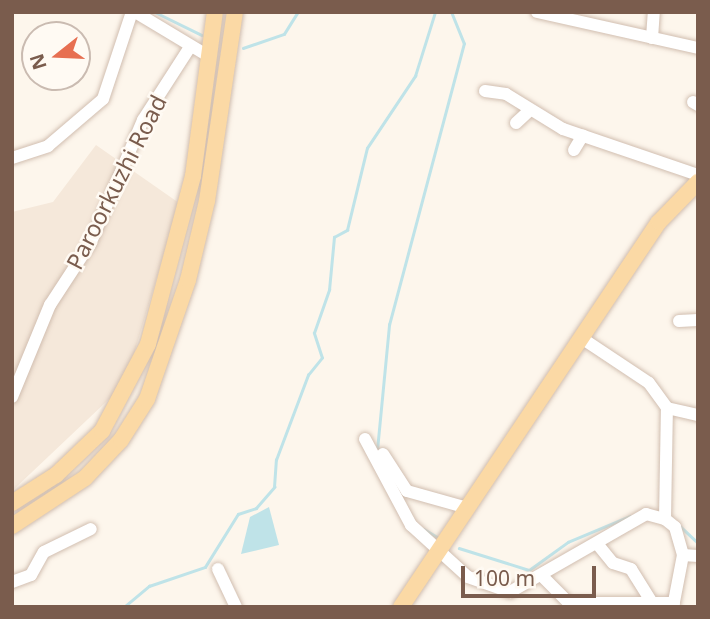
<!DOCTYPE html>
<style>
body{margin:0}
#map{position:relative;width:710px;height:619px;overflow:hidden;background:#fdf6ec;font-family:"Noto Sans",sans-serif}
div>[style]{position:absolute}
.residential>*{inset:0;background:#f5e8da}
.water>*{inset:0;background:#bfe3e8}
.stream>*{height:2.5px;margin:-1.25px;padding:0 1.25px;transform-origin:1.25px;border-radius:1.25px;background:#bfe3e8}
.roads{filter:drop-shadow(0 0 2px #d1beb0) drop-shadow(0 0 2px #d1beb0)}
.minor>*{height:12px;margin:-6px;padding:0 6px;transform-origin:6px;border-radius:6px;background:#fff}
.major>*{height:16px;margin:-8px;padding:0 8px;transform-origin:8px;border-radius:8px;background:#fbd9a5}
span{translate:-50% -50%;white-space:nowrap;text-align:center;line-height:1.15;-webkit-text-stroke:5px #fffaf3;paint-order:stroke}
.street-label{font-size:23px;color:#7a5c4d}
.frame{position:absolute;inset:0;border:14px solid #7a5c4d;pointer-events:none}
.north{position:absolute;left:21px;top:21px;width:70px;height:70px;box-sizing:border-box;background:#fffaf3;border:2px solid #cabbb1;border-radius:50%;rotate:252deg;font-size:19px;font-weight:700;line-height:28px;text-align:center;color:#7a5c4d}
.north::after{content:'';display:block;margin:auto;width:24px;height:32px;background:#e76f51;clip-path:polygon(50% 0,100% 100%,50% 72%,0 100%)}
.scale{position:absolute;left:461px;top:566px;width:135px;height:32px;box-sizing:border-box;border:4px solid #7a5c4d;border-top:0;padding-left:9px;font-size:21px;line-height:24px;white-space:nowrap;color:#7a5c4d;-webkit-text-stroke:5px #fffaf3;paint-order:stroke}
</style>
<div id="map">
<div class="residential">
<div style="clip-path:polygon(96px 145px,179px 203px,125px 384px,12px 491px,12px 212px,53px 202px)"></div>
</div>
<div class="water">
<div style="clip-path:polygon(269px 507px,279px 545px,241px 554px,250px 517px)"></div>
</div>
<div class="stream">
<div style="left:155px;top:12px;width:52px;rotate:26.1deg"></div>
<div style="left:243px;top:48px;width:43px;rotate:-18.9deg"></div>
<div style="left:284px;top:34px;width:26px;rotate:-58deg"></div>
<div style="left:377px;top:450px;width:126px;rotate:-84.5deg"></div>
<div style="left:389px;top:325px;width:291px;rotate:-75.1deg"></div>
<div style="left:464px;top:44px;width:35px;rotate:-112deg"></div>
<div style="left:680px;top:526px;width:25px;rotate:43deg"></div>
<div style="left:424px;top:529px;width:17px;rotate:31deg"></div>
<div style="left:459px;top:548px;width:73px;rotate:17.4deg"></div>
<div style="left:529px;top:570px;width:48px;rotate:-35.7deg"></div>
<div style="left:568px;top:542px;width:67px;rotate:-22.8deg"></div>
<div style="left:124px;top:607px;width:33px;rotate:-40deg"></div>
<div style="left:149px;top:586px;width:59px;rotate:-18.7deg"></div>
<div style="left:205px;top:567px;width:62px;rotate:-58.1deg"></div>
<div style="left:238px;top:514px;width:19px;rotate:-18deg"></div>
<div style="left:256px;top:508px;width:28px;rotate:-49deg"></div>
<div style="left:274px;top:487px;width:27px;rotate:-86deg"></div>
<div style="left:276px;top:460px;width:91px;rotate:-69.4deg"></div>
<div style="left:308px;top:375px;width:22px;rotate:-51deg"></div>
<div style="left:322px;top:358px;width:26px;rotate:-108deg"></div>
<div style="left:314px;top:333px;width:46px;rotate:-70.8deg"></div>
<div style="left:329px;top:290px;width:53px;rotate:-84.6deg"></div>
<div style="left:334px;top:237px;width:15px;rotate:-28deg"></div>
<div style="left:347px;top:230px;width:84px;rotate:-76.3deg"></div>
<div style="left:367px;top:148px;width:87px;rotate:-56.3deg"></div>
<div style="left:415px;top:76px;width:67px;rotate:-72.6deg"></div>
</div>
<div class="roads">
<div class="minor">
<div style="left:135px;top:12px;width:87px;rotate:31deg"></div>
<div style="left:537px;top:12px;width:165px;rotate:12.6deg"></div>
<div style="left:652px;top:38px;width:26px;rotate:-86deg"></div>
<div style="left:485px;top:91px;width:21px;rotate:8deg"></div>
<div style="left:506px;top:94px;width:67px;rotate:31.6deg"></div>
<div style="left:563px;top:129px;width:143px;rotate:18.8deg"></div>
<div style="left:693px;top:102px;width:6px;rotate:31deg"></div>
<div style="left:516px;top:123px;width:19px;rotate:-43deg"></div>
<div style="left:574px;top:150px;width:17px;rotate:-59deg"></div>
<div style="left:12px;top:158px;width:38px;rotate:-18deg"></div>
<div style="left:48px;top:146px;width:72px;rotate:-40.5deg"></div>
<div style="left:103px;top:99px;width:92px;rotate:-71.6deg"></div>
<div style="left:679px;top:321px;width:19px;rotate:-3deg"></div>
<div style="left:583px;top:339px;width:79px;rotate:33.7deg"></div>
<div style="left:649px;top:383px;width:31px;rotate:54deg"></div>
<div style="left:667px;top:408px;width:32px;rotate:13deg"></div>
<div style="left:12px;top:397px;width:100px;rotate:-67.6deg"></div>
<div style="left:50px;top:305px;width:75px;rotate:-56.9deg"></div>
<div style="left:91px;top:242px;width:133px;rotate:-66.9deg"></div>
<div style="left:143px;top:120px;width:87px;rotate:-57.2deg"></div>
<div style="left:365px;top:439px;width:98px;rotate:61.9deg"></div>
<div style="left:411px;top:525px;width:77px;rotate:42.4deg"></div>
<div style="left:468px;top:577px;width:45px;rotate:19.7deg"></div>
<div style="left:510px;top:592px;width:157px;rotate:-29.8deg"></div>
<div style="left:646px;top:514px;width:20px;rotate:15deg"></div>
<div style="left:665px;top:519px;width:13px;rotate:39deg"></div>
<div style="left:675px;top:527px;width:29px;rotate:74deg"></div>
<div style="left:683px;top:555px;width:53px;rotate:100.9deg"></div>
<div style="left:383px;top:454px;width:44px;rotate:57deg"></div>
<div style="left:407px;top:491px;width:63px;rotate:15.6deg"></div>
<div style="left:665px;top:519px;width:111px;rotate:-89deg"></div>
<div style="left:599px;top:546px;width:22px;rotate:51deg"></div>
<div style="left:613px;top:563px;width:19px;rotate:18deg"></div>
<div style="left:631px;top:569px;width:40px;rotate:58deg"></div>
<div style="left:683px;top:555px;width:15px;rotate:4deg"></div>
<div style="left:218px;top:569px;width:42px;rotate:64.7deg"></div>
<div style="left:543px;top:577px;width:37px;rotate:45deg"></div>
<div style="left:569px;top:603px;width:105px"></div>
<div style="left:12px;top:582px;width:20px;rotate:-20deg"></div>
<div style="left:31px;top:575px;width:26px;rotate:-61deg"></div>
<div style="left:44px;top:552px;width:52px;rotate:-26.1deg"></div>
</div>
<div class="major">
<div style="left:12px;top:503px;width:52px;rotate:-32.5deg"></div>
<div style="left:56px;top:475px;width:64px;rotate:-43.7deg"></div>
<div style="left:102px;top:431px;width:98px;rotate:-62.1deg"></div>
<div style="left:148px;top:344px;width:174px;rotate:-75deg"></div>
<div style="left:193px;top:176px;width:165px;rotate:-82.4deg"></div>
<div style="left:12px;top:526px;width:87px;rotate:-33.3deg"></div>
<div style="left:85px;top:478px;width:52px;rotate:-46.5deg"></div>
<div style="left:121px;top:440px;width:49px;rotate:-57.6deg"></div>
<div style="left:147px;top:399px;width:126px;rotate:-71deg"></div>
<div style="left:188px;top:280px;width:81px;rotate:-76.5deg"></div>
<div style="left:207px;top:201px;width:191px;rotate:-81.6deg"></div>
<div style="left:401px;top:607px;width:463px;rotate:-56.2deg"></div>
<div style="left:659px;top:222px;width:56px;rotate:-45.7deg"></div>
</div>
</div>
<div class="street-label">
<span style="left:116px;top:182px;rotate:-63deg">Paroorkuzhi Road</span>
</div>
<div class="frame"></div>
<div class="north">N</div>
<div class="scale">100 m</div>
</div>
